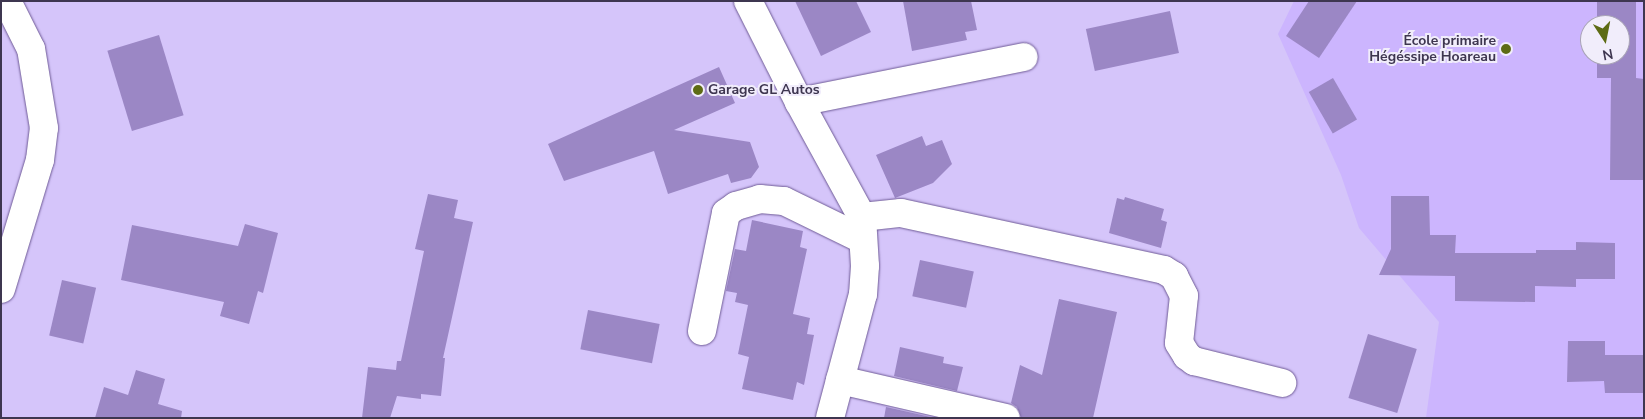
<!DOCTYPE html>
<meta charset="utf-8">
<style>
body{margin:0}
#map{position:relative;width:1645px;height:419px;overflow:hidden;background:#d5c5fa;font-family:"Nunito Sans",sans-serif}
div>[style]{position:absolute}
.built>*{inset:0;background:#ccb5fe}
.building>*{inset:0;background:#9b87c5;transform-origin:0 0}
.roads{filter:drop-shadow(0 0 1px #6f5b96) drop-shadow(0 0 1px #6f5b96)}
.street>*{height:28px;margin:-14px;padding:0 14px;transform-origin:14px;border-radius:14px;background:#fff}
.dots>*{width:14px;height:14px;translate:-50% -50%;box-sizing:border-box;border:2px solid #f1edfb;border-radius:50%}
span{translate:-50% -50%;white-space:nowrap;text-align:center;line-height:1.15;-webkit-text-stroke:4px #f1edfb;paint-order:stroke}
.poi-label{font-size:14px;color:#3e3650;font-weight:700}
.right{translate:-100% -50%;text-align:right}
.left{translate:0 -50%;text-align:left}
.frame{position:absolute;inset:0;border:2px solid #3e3650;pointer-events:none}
.north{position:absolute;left:1580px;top:15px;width:50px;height:50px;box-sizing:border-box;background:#f1edfb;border:1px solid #a9a4b7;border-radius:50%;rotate:169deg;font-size:14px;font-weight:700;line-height:20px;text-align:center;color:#3e3650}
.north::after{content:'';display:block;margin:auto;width:18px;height:22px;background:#5d6b14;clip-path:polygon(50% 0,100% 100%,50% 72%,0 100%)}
</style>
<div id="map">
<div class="built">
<div style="clip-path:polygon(evenodd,1294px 1px,1644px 1px,1644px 418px,1426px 418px,1439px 322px,1359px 228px,1341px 175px,1278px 34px,1294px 1px,1590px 25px,1620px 25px,1620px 55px,1590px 55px,1590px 25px)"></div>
</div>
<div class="building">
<div style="clip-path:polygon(795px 1px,856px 1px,871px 32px,821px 56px)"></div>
<div style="clip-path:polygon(903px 1px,971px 1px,977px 30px,965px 32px,967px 40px,912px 51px)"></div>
<div style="clip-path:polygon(1309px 1px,1357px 1px,1319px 58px,1286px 36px)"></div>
<div style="clip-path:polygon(1597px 1px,1636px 1px,1636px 78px,1644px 79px,1644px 180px,1610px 180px,1611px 78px,1597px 78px,1597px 55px,1620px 55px,1620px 25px,1597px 25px)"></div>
<div style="left:1170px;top:11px;width:43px;height:86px;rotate:78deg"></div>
<div style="left:159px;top:35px;width:84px;height:54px;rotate:73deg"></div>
<div style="clip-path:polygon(719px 67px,735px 103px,674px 130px,750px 142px,759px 167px,751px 178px,731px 183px,728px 174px,668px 194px,654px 151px,564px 181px,548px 144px)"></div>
<div style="left:1333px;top:78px;width:48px;height:28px;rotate:60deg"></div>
<div style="clip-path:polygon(922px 136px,926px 146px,942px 140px,952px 164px,933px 183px,895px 198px,876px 155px)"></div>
<div style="clip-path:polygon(428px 194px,458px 200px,454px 218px,473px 222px,443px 358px,445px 358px,441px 396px,421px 394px,421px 399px,397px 396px,390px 418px,362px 418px,368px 367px,396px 370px,397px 361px,401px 361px,424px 251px,415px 249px)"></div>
<div style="clip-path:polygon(1391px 196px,1429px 196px,1430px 235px,1456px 235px,1455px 253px,1536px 253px,1536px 250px,1576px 250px,1576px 242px,1615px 243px,1615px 279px,1576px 279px,1576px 287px,1535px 286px,1535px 302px,1455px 301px,1455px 259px,1455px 276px,1379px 275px,1391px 249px)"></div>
<div style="clip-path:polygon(1125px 197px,1164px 209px,1161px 220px,1167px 222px,1161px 248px,1109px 233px,1117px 198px,1124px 200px)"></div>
<div style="clip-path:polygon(752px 220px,803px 231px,800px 247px,807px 249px,793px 314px,810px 318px,807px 334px,814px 335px,804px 385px,797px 382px,793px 400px,742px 389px,749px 357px,738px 354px,748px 305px,735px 302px,737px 293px,726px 291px,735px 249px,746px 251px)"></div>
<div style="clip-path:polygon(245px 224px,278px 233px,263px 293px,258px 291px,249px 324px,220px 316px,224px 302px,121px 280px,132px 225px,238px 246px)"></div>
<div style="left:920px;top:260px;width:55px;height:37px;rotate:12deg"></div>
<div style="left:62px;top:280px;width:35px;height:57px;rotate:13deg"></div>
<div style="clip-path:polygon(1059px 299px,1117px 312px,1093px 418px,1021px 418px,1017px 407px,1011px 403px,1020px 365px,1042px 375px)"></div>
<div style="left:588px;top:310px;width:73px;height:40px;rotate:11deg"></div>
<div style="left:1368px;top:334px;width:51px;height:67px;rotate:17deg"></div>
<div style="clip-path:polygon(1568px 341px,1605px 341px,1605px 355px,1644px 355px,1644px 393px,1605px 393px,1604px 381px,1567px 382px)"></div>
<div style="clip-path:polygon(900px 347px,944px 357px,943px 363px,963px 367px,957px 391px,894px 376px)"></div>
<div style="clip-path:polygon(136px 370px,165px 379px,158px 404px,182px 411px,181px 418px,95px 418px,104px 387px,128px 395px)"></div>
<div style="clip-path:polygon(886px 407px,935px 418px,884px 418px)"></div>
</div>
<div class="roads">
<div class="street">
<div style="left:748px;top:1px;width:113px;rotate:63.2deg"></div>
<div style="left:799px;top:102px;width:131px;rotate:61.3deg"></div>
<div style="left:862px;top:217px;width:49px;rotate:86.5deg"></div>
<div style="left:865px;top:266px;width:28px;rotate:94deg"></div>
<div style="left:863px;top:294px;width:128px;rotate:104.9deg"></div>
<div style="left:799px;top:102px;width:229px;rotate:-11.3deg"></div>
<div style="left:862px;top:217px;width:39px;rotate:-6deg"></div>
<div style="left:901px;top:213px;width:269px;rotate:12.2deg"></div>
<div style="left:1164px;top:270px;width:12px;rotate:31deg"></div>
<div style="left:1174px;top:276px;width:22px;rotate:63deg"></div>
<div style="left:1184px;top:296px;width:47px;rotate:96.1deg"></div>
<div style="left:1179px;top:343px;width:15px;rotate:58deg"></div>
<div style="left:1187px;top:356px;width:9px;rotate:36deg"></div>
<div style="left:1194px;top:361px;width:91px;rotate:14deg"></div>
<div style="left:1px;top:289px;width:135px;rotate:-73.2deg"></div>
<div style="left:40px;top:160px;width:32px;rotate:-83deg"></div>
<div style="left:44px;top:128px;width:80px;rotate:-99.3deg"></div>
<div style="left:31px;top:49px;width:54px;rotate:-116.6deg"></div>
<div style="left:702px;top:331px;width:120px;rotate:-78.5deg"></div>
<div style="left:726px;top:213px;width:12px;rotate:-35deg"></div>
<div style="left:736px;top:206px;width:25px;rotate:-16deg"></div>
<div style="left:760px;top:199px;width:24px;rotate:5deg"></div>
<div style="left:784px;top:201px;width:87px;rotate:26deg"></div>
<div style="left:840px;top:380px;width:170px;rotate:12.9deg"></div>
</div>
</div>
<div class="dots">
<div style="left:1506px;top:49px;background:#5d6b14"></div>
<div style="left:698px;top:90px;background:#5d6b14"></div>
</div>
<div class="poi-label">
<span class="right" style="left:1496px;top:49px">École primaire<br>Hégéssipe Hoareau</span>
<span class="left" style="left:708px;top:90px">Garage GL Autos</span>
</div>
<div class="frame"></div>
<div class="north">N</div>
</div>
